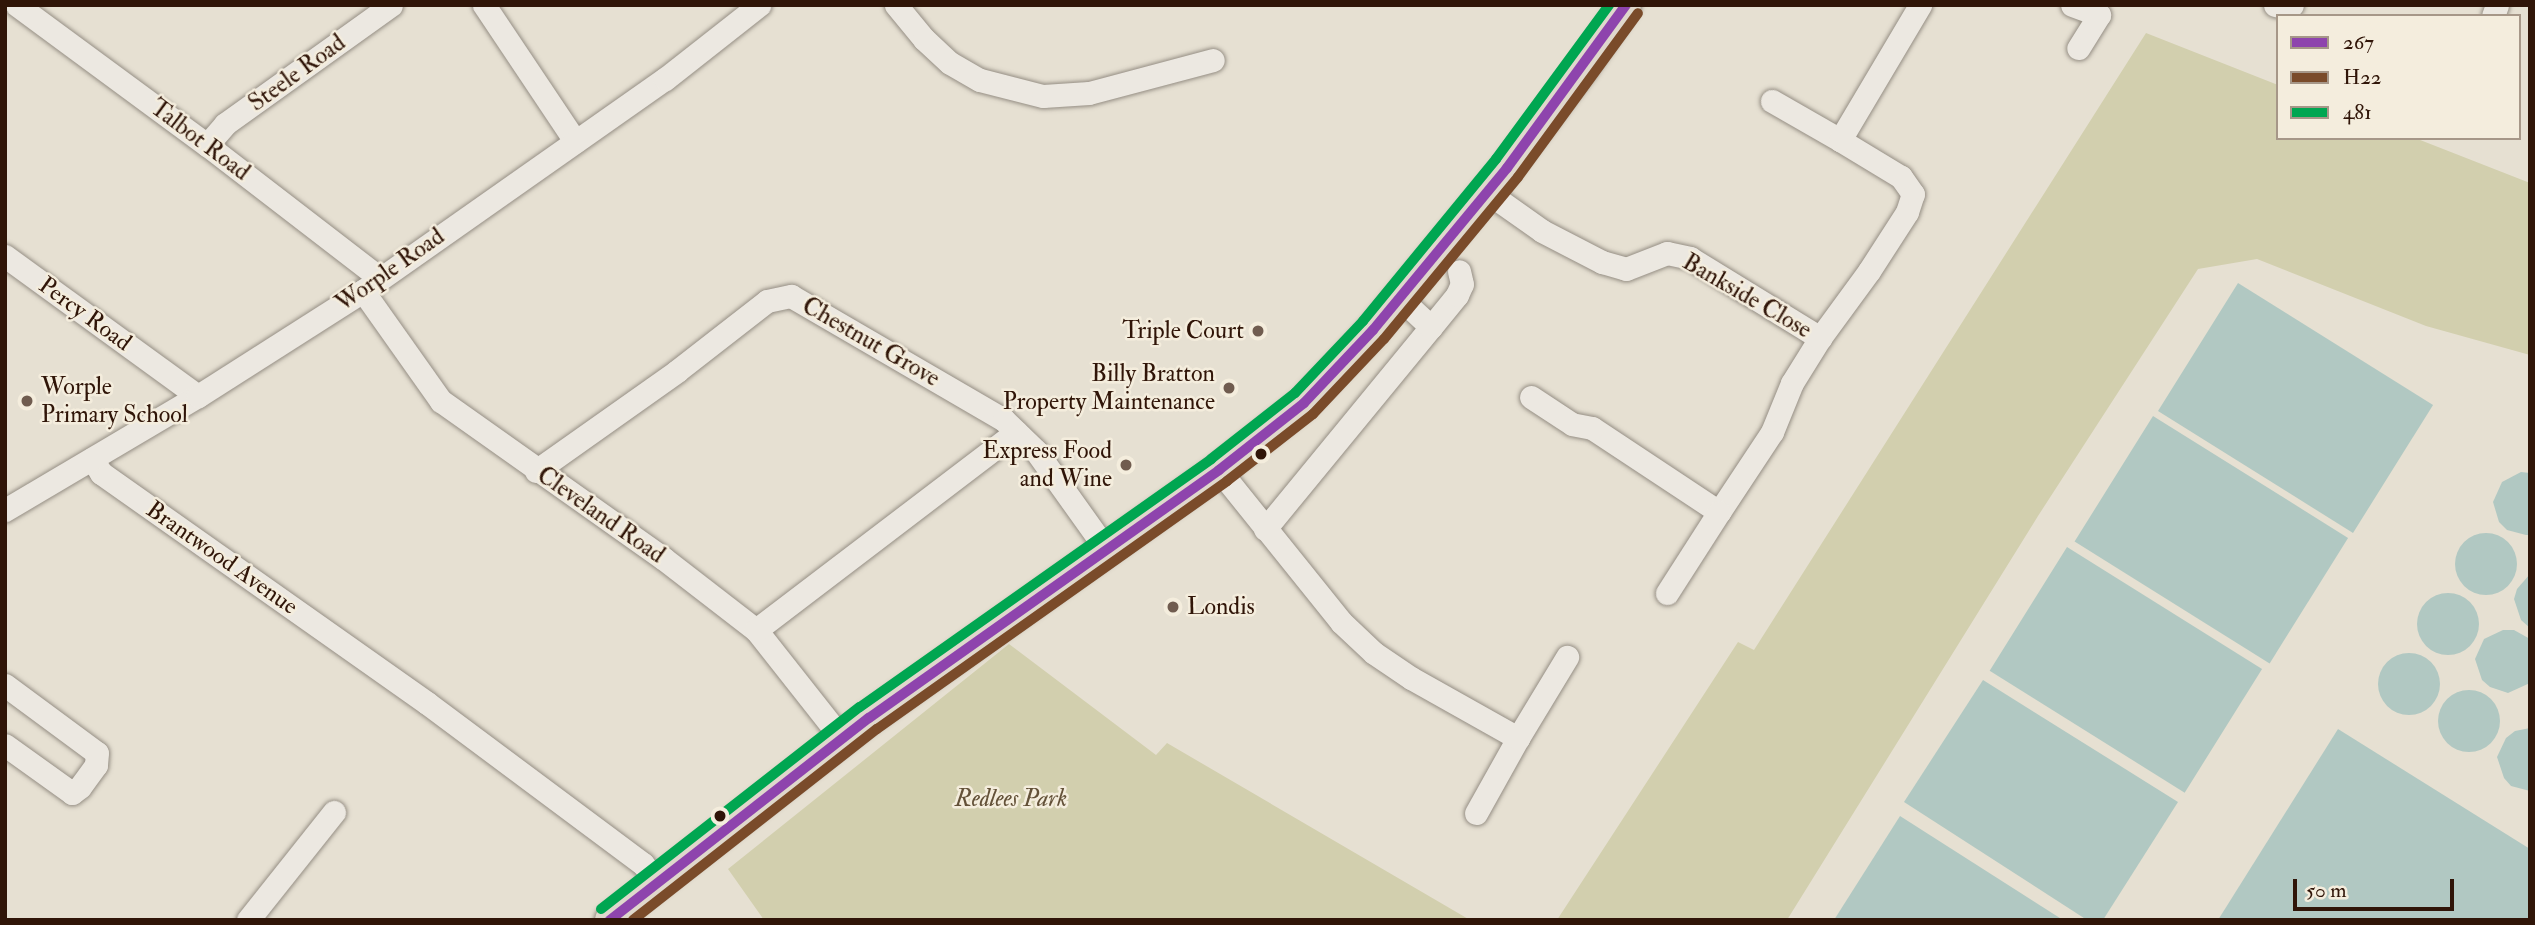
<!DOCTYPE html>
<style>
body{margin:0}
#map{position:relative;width:2535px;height:925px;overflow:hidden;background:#e6e0d2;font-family:"IM FELL Double Pica",serif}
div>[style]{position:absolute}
.green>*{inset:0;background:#d2cfae}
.water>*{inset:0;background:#b1c8c2;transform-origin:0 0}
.round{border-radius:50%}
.roads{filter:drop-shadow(0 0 2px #958e84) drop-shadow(0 0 2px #958e84)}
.minor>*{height:23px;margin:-11.5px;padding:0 11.5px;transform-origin:11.5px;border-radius:11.5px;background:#ece8e1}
.major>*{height:30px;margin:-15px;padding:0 15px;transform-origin:15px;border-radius:15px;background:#dfd8cc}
.bus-1>*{height:10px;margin:-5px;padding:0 5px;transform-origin:5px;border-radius:5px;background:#8e44ad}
.bus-2>*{height:10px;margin:-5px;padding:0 5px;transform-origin:5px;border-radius:5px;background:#7a4b2a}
.bus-3>*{height:10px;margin:-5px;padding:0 5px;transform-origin:5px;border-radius:5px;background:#00a651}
.dots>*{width:19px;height:19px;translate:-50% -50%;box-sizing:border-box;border:4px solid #f4eddd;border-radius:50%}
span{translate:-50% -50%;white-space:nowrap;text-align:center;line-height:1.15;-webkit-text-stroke:5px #f4eddd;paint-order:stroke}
.street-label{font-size:24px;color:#301508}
.poi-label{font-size:24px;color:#301508}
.right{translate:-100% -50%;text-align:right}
.left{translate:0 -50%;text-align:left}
.park-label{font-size:24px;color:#635138;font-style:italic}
.frame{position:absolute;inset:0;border:7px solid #301508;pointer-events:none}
.legend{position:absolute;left:2276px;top:14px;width:245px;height:126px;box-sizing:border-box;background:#f4eddd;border:2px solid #a69788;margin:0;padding:9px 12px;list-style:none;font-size:21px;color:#301508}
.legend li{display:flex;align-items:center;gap:14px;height:35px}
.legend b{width:35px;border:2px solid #a69788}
.scale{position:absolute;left:2293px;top:879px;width:161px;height:32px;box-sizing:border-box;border:4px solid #301508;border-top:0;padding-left:9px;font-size:21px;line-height:24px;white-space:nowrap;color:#301508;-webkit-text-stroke:5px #f4eddd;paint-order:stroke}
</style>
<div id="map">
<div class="green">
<div style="clip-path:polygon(2146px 33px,2278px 85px,2278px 138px,2415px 138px,2530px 183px,2530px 355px,2426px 326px,2257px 259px,2198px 269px,2038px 516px,1787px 920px,1557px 920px,1738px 642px,1754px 650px)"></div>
<div style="clip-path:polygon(1009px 644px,1156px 755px,1167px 743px,1470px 920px,764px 920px,728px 869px)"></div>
</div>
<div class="water">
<div style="left:2238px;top:283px;width:230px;height:151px;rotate:32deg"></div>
<div style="left:2153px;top:416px;width:230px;height:148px;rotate:32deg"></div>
<div style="clip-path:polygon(2521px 472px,2530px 473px,2530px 535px,2526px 535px,2507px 530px,2499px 522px,2493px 502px,2502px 482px)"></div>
<div class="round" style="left:2455px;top:533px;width:62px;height:62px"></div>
<div style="left:2067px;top:547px;width:230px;height:146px;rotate:32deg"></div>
<div style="clip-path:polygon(2530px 574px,2530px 628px,2521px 620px,2514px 599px,2517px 589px)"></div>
<div class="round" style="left:2417px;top:593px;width:62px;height:62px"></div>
<div style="clip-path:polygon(2503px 630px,2514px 630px,2530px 639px,2530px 683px,2508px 693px,2490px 687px,2482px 680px,2475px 659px,2484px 639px)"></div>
<div class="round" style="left:2378px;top:653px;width:62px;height:62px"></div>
<div style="clip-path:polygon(1983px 680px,2178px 802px,2103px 920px,2087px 920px,1904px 802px)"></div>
<div class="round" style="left:2438px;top:690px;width:62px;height:62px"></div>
<div style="clip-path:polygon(2530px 728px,2530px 791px,2511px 786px,2504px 778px,2497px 757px,2506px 738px,2515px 731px)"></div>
<div style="clip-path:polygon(2338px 729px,2530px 849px,2530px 920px,2218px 920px)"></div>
<div style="clip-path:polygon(1900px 816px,2063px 920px,1834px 920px)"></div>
</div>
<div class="roads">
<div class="minor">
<div style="left:17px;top:5px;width:236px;rotate:36.4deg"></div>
<div style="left:207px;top:145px;width:218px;rotate:37.6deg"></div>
<div style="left:484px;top:5px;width:164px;rotate:56.2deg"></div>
<div style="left:896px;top:5px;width:44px;rotate:50.5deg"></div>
<div style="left:924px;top:39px;width:35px;rotate:43deg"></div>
<div style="left:950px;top:63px;width:34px;rotate:30deg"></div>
<div style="left:980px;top:80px;width:65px;rotate:14.3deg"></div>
<div style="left:1043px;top:96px;width:46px;rotate:-3.7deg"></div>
<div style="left:1089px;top:93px;width:128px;rotate:-14.9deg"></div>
<div style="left:2072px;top:5px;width:29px;rotate:20deg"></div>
<div style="left:2099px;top:15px;width:39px;rotate:122deg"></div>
<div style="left:2275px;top:5px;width:14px;rotate:12deg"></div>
<div style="left:2289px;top:8px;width:4px;rotate:-45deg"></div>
<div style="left:2493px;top:16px;width:12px;rotate:-70deg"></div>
<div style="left:1772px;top:101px;width:78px;rotate:29.8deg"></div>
<div style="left:207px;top:145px;width:28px;rotate:-49deg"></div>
<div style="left:225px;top:124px;width:204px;rotate:-35.6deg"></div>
<div style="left:1487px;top:192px;width:67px;rotate:35.3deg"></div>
<div style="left:1542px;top:231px;width:68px;rotate:27.3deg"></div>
<div style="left:1602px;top:262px;width:25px;rotate:16deg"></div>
<div style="left:1626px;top:269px;width:44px;rotate:-21.3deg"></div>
<div style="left:1667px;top:253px;width:24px;rotate:12deg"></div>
<div style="left:1690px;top:258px;width:153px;rotate:31.6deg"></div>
<div style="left:1820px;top:338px;width:53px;rotate:121.9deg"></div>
<div style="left:1792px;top:383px;width:53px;rotate:112.2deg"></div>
<div style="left:1772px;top:432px;width:96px;rotate:123.5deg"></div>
<div style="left:1719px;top:512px;width:152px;rotate:-146.5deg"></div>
<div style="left:1592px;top:428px;width:20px;rotate:-169deg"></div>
<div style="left:1572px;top:424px;width:49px;rotate:-146.6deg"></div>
<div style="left:5px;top:256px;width:238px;rotate:36deg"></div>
<div style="left:363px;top:291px;width:135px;rotate:54.7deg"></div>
<div style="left:441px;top:401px;width:273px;rotate:35.3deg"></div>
<div style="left:664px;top:559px;width:116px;rotate:37.7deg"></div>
<div style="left:756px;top:630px;width:139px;rotate:51.7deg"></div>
<div style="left:1431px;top:327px;width:41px;rotate:-50.9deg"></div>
<div style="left:1457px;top:295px;width:12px;rotate:-66deg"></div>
<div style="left:1462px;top:284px;width:13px;rotate:-103deg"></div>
<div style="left:1820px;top:338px;width:83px;rotate:-53.8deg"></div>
<div style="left:1869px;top:271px;width:70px;rotate:-57.2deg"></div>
<div style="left:1907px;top:212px;width:19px;rotate:-72deg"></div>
<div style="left:1913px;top:194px;width:21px;rotate:-125deg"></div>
<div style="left:1901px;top:177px;width:71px;rotate:-148.8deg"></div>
<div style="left:1840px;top:140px;width:157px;rotate:-59.3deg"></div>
<div style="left:92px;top:459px;width:17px;rotate:57deg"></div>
<div style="left:101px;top:473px;width:399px;rotate:35.2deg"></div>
<div style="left:427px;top:703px;width:269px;rotate:36.7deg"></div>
<div style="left:643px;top:864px;width:23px;rotate:52deg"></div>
<div style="left:1219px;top:470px;width:195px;rotate:51.2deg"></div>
<div style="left:1341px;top:622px;width:45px;rotate:43.2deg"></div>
<div style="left:1374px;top:653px;width:45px;rotate:34deg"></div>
<div style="left:1411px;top:678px;width:123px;rotate:29.3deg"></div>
<div style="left:1518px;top:738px;width:86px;rotate:119.2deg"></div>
<div style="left:536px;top:471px;width:173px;rotate:-35.3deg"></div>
<div style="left:677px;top:371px;width:114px;rotate:-37.9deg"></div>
<div style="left:767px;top:301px;width:25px;rotate:-12deg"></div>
<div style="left:791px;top:296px;width:246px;rotate:30.2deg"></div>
<div style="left:1004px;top:420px;width:45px;rotate:44.1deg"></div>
<div style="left:1036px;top:451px;width:120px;rotate:54.5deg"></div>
<div style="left:5px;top:510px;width:224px;rotate:-30.6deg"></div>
<div style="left:198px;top:396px;width:196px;rotate:-32.5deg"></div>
<div style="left:363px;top:291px;width:369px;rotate:-35.1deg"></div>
<div style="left:665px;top:79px;width:120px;rotate:-38.2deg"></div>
<div style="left:1265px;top:529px;width:261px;rotate:-50.6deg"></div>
<div style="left:1431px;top:327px;width:42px;rotate:-136.9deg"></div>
<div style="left:1667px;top:593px;width:96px;rotate:-57.3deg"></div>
<div style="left:756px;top:630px;width:327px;rotate:-37.3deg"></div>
<div style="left:5px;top:685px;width:114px;rotate:36.5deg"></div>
<div style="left:97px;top:753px;width:12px;rotate:95deg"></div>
<div style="left:96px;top:765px;width:27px;rotate:126deg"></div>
<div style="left:80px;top:787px;width:10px;rotate:143deg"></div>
<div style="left:72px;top:793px;width:82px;rotate:-144.4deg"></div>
<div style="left:1518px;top:738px;width:95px;rotate:-58.8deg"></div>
<div style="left:248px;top:920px;width:138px;rotate:-51.5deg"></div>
</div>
<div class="major">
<div style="left:610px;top:920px;width:328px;rotate:-38deg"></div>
<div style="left:869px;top:718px;width:429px;rotate:-35.3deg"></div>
<div style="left:1219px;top:470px;width:108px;rotate:-38.2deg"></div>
<div style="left:1304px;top:403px;width:100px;rotate:-46.6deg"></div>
<div style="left:1373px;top:330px;width:210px;rotate:-50.4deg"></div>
<div style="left:1507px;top:168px;width:126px;rotate:-52.8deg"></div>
<div style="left:1583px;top:68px;width:76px;rotate:-55.7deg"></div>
</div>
</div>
<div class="bus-1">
<div style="left:610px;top:920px;width:328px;rotate:-38deg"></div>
<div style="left:869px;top:718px;width:429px;rotate:-35.3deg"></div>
<div style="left:1219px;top:470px;width:108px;rotate:-38.2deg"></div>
<div style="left:1304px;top:403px;width:100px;rotate:-46.6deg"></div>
<div style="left:1373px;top:330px;width:210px;rotate:-50.4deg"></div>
<div style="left:1507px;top:168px;width:202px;rotate:-53.9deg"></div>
</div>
<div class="bus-2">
<div style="left:633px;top:920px;width:310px;rotate:-38.1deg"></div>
<div style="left:877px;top:729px;width:429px;rotate:-35.3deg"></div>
<div style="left:1227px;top:481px;width:109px;rotate:-37.9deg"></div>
<div style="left:1313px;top:414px;width:103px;rotate:-46.6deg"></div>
<div style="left:1384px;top:339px;width:210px;rotate:-50.4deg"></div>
<div style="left:1518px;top:177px;width:203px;rotate:-53.8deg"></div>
</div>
<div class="bus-3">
<div style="left:601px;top:909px;width:328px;rotate:-38deg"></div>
<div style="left:860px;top:707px;width:430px;rotate:-35.2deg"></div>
<div style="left:1211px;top:459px;width:107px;rotate:-38.2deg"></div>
<div style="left:1295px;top:393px;width:99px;rotate:-46.6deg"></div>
<div style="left:1363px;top:321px;width:210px;rotate:-50.6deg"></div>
<div style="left:1496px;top:159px;width:191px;rotate:-53.7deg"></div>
</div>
<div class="dots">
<div style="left:1258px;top:331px;background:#705c4f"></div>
<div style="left:1229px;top:388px;background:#705c4f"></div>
<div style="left:27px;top:401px;background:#705c4f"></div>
<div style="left:1261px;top:454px;background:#301508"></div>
<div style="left:1126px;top:465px;background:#705c4f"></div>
<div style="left:1173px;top:607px;background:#705c4f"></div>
<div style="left:720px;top:816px;background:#301508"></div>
</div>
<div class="street-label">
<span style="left:297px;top:73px;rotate:-36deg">Steele Road</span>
<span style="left:200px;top:140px;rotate:37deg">Talbot Road</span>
<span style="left:390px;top:270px;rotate:-35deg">Worple Road</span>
<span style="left:1747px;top:296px;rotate:30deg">Bankside Close</span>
<span style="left:85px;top:314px;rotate:36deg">Percy Road</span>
<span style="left:871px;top:342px;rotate:30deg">Chestnut Grove</span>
<span style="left:601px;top:515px;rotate:35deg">Cleveland Road</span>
<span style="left:222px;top:558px;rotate:35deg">Brantwood Avenue</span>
</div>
<div class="poi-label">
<span class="right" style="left:1244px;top:331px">Triple Court</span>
<span class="right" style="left:1215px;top:388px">Billy Bratton<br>Property Maintenance</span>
<span class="left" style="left:41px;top:401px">Worple<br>Primary School</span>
<span class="right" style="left:1112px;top:465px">Express Food<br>and Wine</span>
<span class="left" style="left:1187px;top:607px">Londis</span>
</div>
<div class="park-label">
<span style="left:1011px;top:799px">Redlees Park</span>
</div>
<div class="frame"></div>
<ul class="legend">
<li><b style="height:9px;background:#8e44ad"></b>267</li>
<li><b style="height:9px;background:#7a4b2a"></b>H22</li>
<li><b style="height:9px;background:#00a651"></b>481</li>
</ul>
<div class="scale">50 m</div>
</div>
